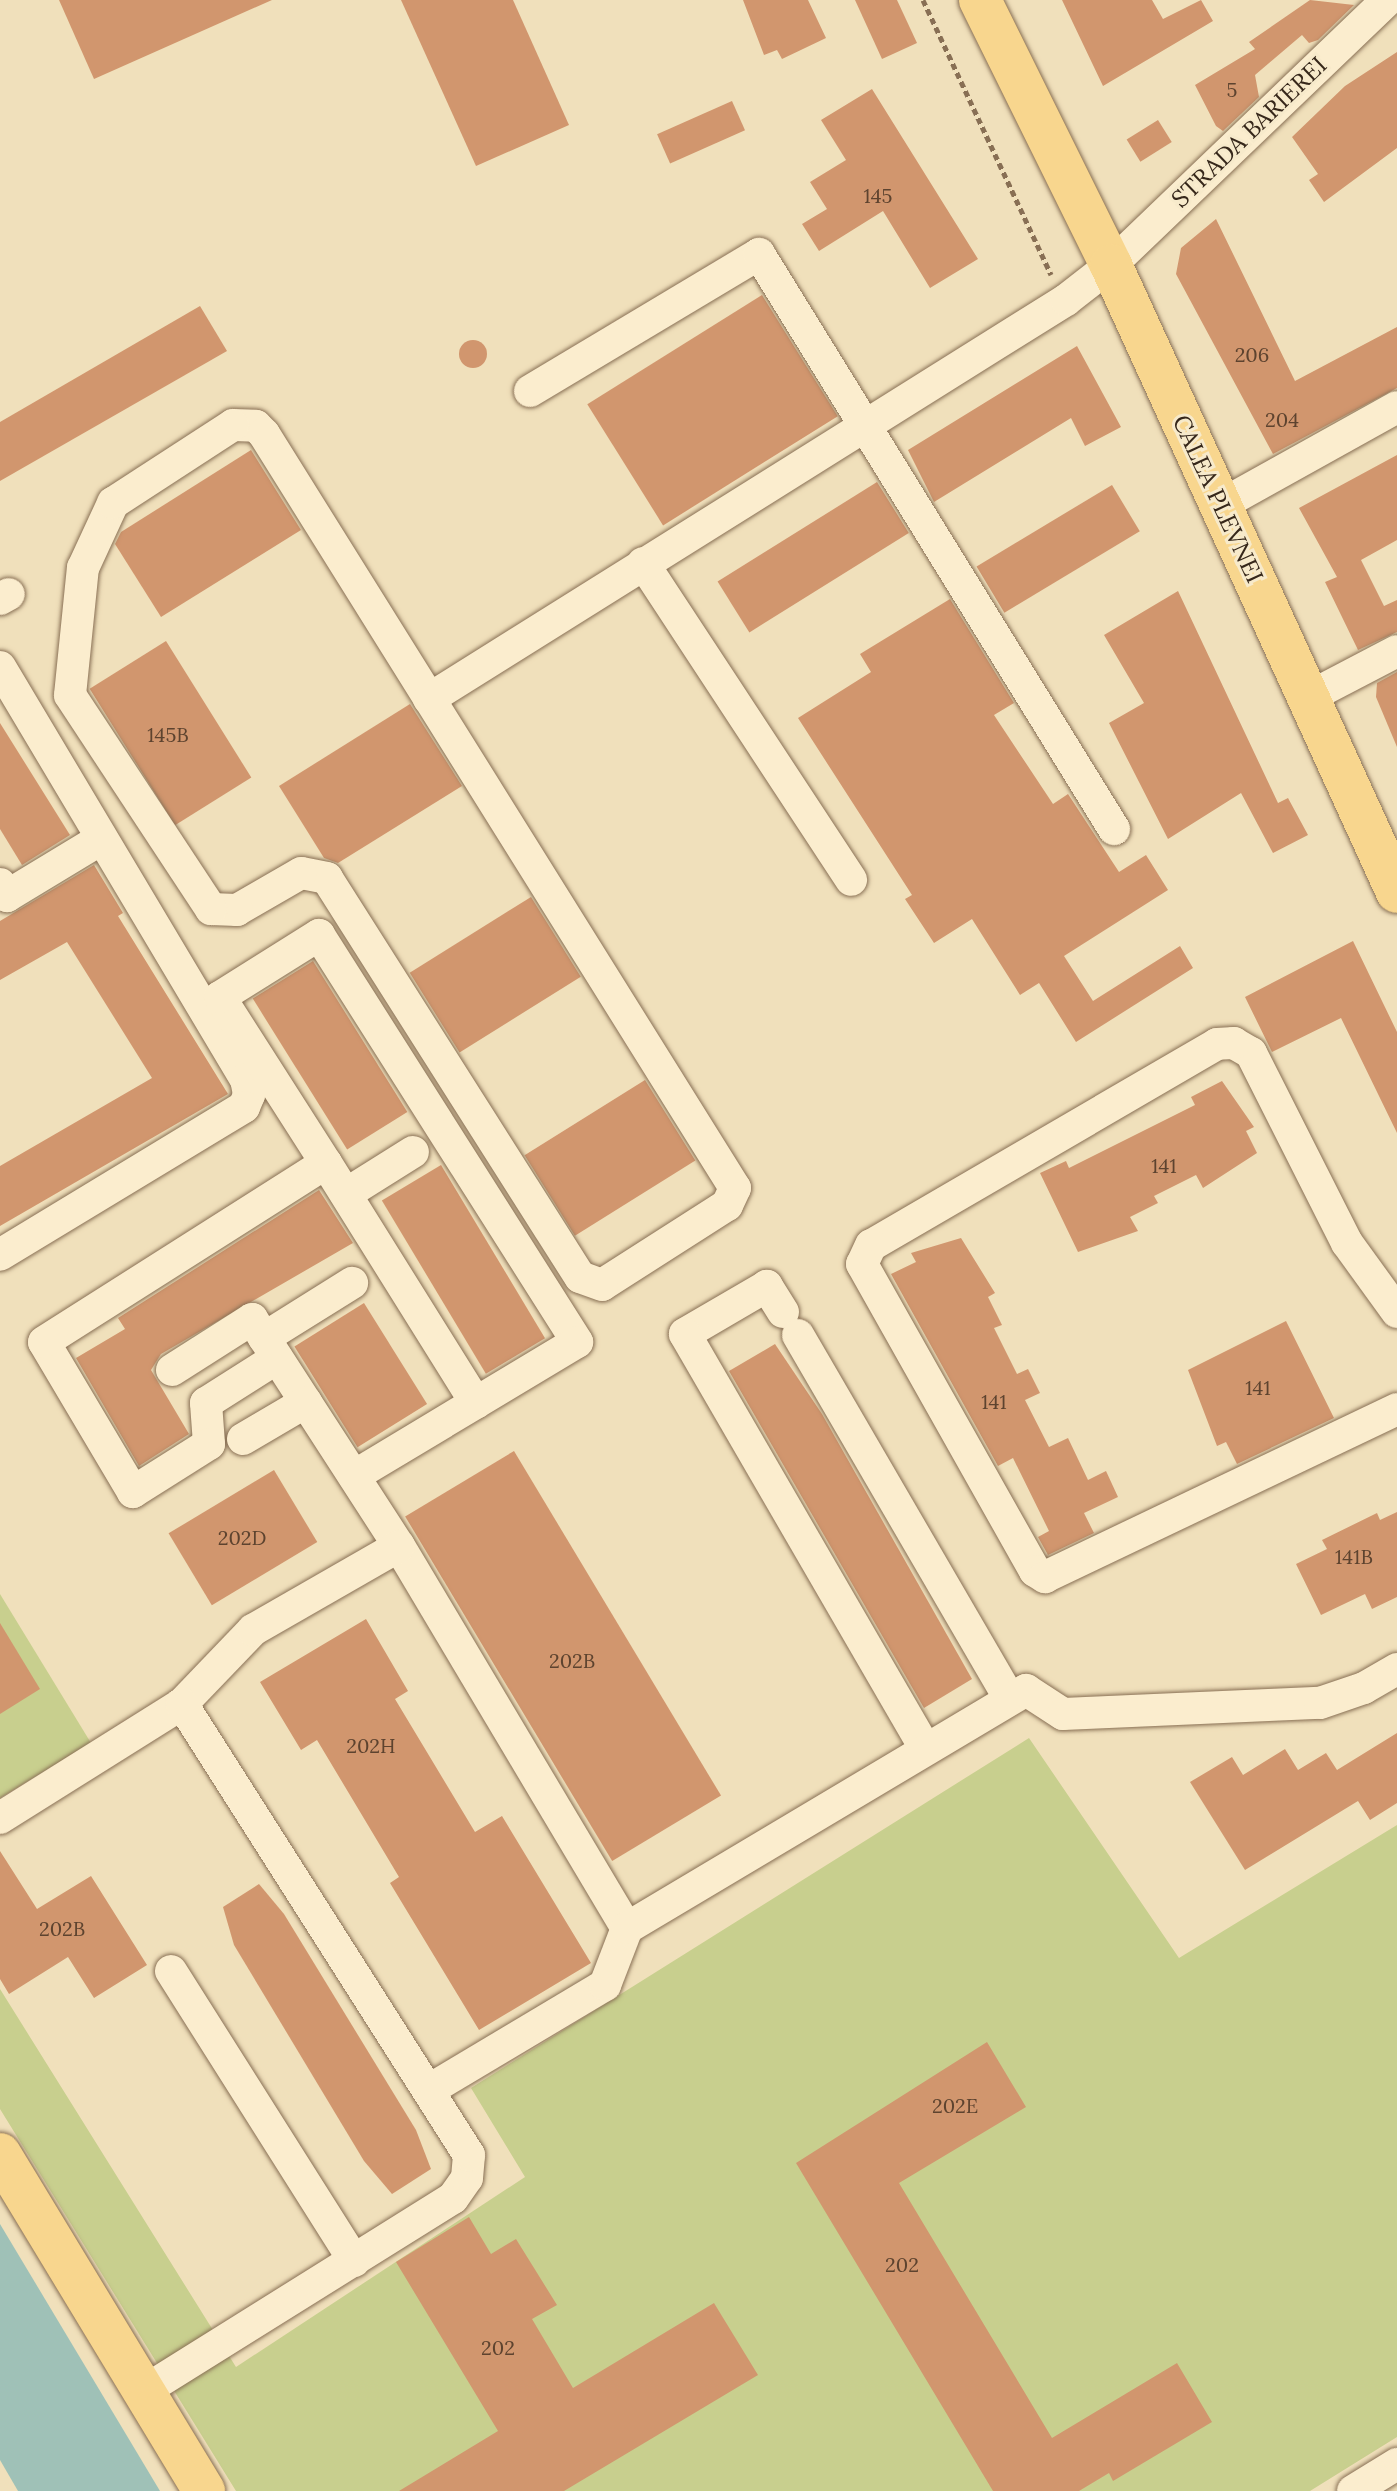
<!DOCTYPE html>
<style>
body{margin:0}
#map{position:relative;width:1397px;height:2491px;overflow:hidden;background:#f0e0bb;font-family:Lora,serif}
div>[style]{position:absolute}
.green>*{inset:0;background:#c8cf8e}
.water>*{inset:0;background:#9fc1b7}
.building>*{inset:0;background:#d1966e;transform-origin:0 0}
.round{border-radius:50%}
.path>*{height:5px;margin-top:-2.5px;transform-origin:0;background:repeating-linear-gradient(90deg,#886f54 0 6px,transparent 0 10px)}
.roads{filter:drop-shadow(0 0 2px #886f54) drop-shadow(0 0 2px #886f54)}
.minor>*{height:32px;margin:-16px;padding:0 16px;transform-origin:16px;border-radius:16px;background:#fbedce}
.major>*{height:42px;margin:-21px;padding:0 21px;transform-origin:21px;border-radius:21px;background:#f8d68e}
span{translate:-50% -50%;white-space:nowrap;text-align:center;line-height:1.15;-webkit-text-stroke:6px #f7eacb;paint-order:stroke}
.number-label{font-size:20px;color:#5d432f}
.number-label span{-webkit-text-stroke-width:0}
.street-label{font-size:24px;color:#36271a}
</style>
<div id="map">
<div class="green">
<div style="clip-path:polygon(0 1594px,91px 1743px,0 1798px)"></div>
<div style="clip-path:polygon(1029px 1738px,1179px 1958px,1397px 1825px,1397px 2437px,1310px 2491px,236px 2491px,0 2109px,0 1989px,236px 2367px,525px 2177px,471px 2088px)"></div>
</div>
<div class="water">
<div style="clip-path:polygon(0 2224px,160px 2491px,18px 2491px,0 2460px)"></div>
</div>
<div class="building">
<div style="clip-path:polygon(59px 0,272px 0,94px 79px)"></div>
<div style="clip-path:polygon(401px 0,513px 0,569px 125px,476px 166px)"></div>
<div style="clip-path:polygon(743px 0,808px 0,826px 38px,782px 59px,777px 50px,764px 55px)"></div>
<div style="clip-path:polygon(855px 0,897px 0,917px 43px,882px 59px)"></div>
<div style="clip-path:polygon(1062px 0,1152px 0,1163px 19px,1201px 0,1213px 21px,1103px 86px)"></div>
<div style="clip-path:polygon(1310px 0,1354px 5px,1318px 40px,1309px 43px,1302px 35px,1255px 75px,1259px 97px,1223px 131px,1216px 126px,1195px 85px,1255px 49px,1249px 42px)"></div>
<div style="clip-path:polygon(1397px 52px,1397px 148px,1324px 202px,1309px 180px,1318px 174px,1292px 137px,1345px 86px)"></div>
<div style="clip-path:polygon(872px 89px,978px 259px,930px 288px,883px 211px,819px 251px,802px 224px,827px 209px,810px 182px,846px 160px,821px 120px)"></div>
<div style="left:732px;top:101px;width:32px;height:82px;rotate:66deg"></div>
<div style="left:1158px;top:120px;width:26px;height:37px;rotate:58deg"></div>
<div style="clip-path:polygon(1216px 219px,1295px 381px,1397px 327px,1397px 388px,1273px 454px,1176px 274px,1181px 248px)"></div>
<div style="left:762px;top:295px;width:143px;height:206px;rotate:58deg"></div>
<div style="clip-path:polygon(200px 306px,227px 351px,0 481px,0 422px)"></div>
<div class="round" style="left:459px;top:340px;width:28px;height:28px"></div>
<div style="clip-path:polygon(1077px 346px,1121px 427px,1085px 446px,1071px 418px,934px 502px,908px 450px)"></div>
<div style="clip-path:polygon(251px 450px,301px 530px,161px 617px,115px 544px,121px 532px)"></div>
<div style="clip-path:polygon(1397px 455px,1397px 540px,1361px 560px,1384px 606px,1397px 600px,1397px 632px,1358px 650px,1325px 582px,1337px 577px,1299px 508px)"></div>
<div style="left:877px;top:482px;width:60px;height:188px;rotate:58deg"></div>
<div style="left:1112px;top:485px;width:54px;height:158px;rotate:59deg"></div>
<div style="clip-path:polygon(1178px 591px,1278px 803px,1288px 798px,1308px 835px,1273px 853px,1241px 793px,1168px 839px,1109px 723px,1144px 703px,1104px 635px)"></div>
<div style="clip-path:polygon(950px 599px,1014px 703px,994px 715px,1053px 804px,1068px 794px,1119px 872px,1146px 855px,1168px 890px,1064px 956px,1093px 1001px,1180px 946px,1193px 968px,1076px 1042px,1039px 983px,1020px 995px,972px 919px,934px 943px,905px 899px,912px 895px,798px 718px,871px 672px,860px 654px)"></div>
<div style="left:166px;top:641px;width:161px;height:90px;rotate:58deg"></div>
<div style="clip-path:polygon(1397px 672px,1397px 747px,1376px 697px,1377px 683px)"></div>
<div style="clip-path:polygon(410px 704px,462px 786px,338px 863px,324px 858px,279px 786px)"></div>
<div style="clip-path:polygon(0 723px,70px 835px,22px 865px,0 829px)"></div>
<div style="clip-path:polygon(94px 865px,123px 913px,118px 916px,228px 1094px,0 1226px,0 1166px,152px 1078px,67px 942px,0 980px,0 921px)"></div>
<div style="left:531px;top:897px;width:94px;height:143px;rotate:58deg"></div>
<div style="clip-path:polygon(1353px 941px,1397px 1032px,1397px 1133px,1341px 1018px,1272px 1052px,1245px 997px)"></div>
<div style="left:313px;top:961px;width:178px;height:71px;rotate:58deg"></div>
<div style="left:645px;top:1080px;width:95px;height:142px;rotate:58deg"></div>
<div style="clip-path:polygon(1222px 1081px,1254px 1127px,1246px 1131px,1257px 1153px,1203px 1188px,1196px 1175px,1154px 1196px,1158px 1203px,1130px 1217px,1138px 1231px,1078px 1252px,1040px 1173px,1066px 1161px,1069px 1168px,1195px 1105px,1191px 1097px)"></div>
<div style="left:441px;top:1165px;width:202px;height:69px;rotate:59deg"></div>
<div style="clip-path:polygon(319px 1190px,353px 1243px,161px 1354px,151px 1370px,189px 1434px,139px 1466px,76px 1358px,125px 1329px,118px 1318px)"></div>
<div style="clip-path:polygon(961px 1238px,995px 1293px,988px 1297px,1002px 1325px,994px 1328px,1017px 1374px,1028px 1369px,1040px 1393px,1025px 1400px,1049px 1447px,1068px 1438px,1088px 1480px,1106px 1471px,1118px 1497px,1084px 1513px,1094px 1533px,1048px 1555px,1038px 1537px,1049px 1531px,1013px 1458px,998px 1466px,891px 1274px,916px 1262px,911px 1253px)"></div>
<div style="left:364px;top:1303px;width:119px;height:82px;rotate:58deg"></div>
<div style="clip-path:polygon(1286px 1321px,1334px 1418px,1237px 1464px,1226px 1442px,1217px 1446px,1188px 1370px)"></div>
<div style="clip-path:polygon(775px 1344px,822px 1414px,972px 1679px,924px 1708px,729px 1371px)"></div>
<div style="left:514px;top:1451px;width:402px;height:127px;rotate:59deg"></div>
<div style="left:274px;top:1470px;width:84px;height:123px;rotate:59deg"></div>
<div style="clip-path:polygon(1397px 1512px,1397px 1597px,1372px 1609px,1365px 1594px,1321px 1615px,1296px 1564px,1327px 1549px,1322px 1540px,1377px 1513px,1380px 1520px)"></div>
<div style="clip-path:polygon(366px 1619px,408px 1691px,395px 1699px,475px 1832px,502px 1816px,591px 1963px,479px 2030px,390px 1883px,399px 1877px,317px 1740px,301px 1750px,260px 1682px)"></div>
<div style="clip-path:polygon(0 1623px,40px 1689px,0 1714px)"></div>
<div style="clip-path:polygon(1397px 1733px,1397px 1803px,1370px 1820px,1358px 1801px,1245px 1870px,1190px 1782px,1232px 1757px,1243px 1775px,1285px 1749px,1298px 1770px,1326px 1753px,1337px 1770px)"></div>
<div style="clip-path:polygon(0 1851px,37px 1909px,91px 1876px,147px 1965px,94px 1998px,68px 1957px,9px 1994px,0 1979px)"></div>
<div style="clip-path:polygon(259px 1884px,284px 1914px,416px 2130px,431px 2169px,392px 2194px,364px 2161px,234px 1945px,223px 1907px)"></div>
<div style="clip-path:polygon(987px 2042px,1026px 2107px,899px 2183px,1052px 2438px,1177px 2363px,1212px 2422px,1113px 2481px,1109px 2473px,1079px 2491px,993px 2491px,796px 2163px)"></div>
<div style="clip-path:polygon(469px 2217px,491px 2254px,516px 2239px,557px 2305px,532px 2319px,573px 2388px,714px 2303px,758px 2375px,564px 2491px,399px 2491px,498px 2431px,396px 2262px)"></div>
</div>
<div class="path">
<div style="left:923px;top:0;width:303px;rotate:65deg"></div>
</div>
<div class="roads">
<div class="minor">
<div style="left:530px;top:391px;width:267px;rotate:-30.9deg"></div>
<div style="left:759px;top:254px;width:676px;rotate:58.31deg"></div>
<div style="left:233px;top:425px;width:23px;rotate:2deg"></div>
<div style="left:256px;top:426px;width:11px;rotate:45deg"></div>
<div style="left:264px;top:434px;width:889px;rotate:58.01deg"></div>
<div style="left:735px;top:1188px;width:19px;rotate:115deg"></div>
<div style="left:727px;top:1205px;width:148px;rotate:147.4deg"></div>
<div style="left:602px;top:1285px;width:23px;rotate:-160deg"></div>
<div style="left:580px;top:1277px;width:472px;rotate:-122.4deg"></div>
<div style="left:327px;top:878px;width:26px;rotate:-169deg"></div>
<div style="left:301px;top:873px;width:74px;rotate:150deg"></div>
<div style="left:237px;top:910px;width:26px;rotate:-178deg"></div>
<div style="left:211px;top:909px;width:256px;rotate:-123.4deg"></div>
<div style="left:70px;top:695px;width:128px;rotate:-84.2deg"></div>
<div style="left:83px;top:568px;width:72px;rotate:-65.2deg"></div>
<div style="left:113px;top:503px;width:143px;rotate:-33deg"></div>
<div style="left:1221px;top:505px;width:201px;rotate:-29.1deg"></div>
<div style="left:643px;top:563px;width:379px;rotate:56.7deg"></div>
<div style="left:0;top:599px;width:10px;rotate:-29deg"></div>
<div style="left:0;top:667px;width:480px;rotate:59.2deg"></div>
<div style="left:246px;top:1079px;width:16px;rotate:79deg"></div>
<div style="left:249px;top:1095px;width:13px;rotate:113deg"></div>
<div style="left:244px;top:1107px;width:285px;rotate:148.8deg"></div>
<div style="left:1309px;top:697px;width:99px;rotate:-27.6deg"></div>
<div style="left:429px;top:699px;width:752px;rotate:-32.06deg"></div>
<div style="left:1066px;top:300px;width:57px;rotate:-37.9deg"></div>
<div style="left:1111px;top:265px;width:383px;rotate:-43.8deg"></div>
<div style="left:0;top:884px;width:14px;rotate:60deg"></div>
<div style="left:7px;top:896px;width:110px;rotate:-31.2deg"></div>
<div style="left:326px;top:1163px;width:283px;rotate:58deg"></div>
<div style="left:346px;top:1194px;width:79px;rotate:-32.1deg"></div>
<div style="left:783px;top:1312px;width:31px;rotate:-122deg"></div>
<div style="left:767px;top:1286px;width:95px;rotate:149.7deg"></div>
<div style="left:685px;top:1334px;width:476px;rotate:59.9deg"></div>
<div style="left:1397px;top:1312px;width:85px;rotate:-125.9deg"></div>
<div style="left:1347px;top:1243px;width:213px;rotate:-116.8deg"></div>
<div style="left:1251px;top:1053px;width:20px;rotate:-150deg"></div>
<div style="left:1234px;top:1043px;width:17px;rotate:177deg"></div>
<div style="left:1217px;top:1044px;width:400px;rotate:149.8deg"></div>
<div style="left:871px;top:1245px;width:21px;rotate:115deg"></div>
<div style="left:862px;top:1264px;width:352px;rotate:60.6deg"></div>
<div style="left:1035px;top:1571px;width:12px;rotate:31deg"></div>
<div style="left:1045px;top:1577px;width:390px;rotate:-25.5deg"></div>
<div style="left:798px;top:1335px;width:421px;rotate:59.8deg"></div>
<div style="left:264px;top:1338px;width:104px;rotate:-32deg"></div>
<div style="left:277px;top:1358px;width:84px;rotate:147.6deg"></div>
<div style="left:206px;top:1403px;width:41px;rotate:85.8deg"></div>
<div style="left:209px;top:1444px;width:90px;rotate:147.7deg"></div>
<div style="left:133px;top:1492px;width:174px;rotate:-120.7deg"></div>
<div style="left:44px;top:1342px;width:334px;rotate:-32.4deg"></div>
<div style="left:326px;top:1163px;width:197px;rotate:-122.6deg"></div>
<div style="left:220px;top:997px;width:117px;rotate:-32.1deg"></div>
<div style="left:319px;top:935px;width:482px;rotate:57.6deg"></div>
<div style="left:577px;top:1342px;width:260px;rotate:149deg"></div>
<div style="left:172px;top:1370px;width:95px;rotate:-32.5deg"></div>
<div style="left:252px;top:1319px;width:270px;rotate:57.1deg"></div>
<div style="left:399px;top:1546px;width:445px;rotate:59.2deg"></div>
<div style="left:243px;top:1439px;width:73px;rotate:-30.4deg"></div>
<div style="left:0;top:1818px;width:215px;rotate:-32.1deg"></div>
<div style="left:182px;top:1704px;width:103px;rotate:-46.2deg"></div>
<div style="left:253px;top:1630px;width:168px;rotate:-29.9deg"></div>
<div style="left:171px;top:1971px;width:343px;rotate:57.7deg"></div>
<div style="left:429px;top:2090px;width:205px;rotate:-30.8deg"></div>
<div style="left:605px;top:1985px;width:61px;rotate:-68.9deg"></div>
<div style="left:627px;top:1928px;width:465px;rotate:-30.8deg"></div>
<div style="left:1026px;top:1690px;width:44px;rotate:33deg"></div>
<div style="left:1063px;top:1714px;width:257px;rotate:-2.5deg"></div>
<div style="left:1320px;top:1703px;width:46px;rotate:-18.8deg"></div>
<div style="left:1364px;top:1688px;width:38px;rotate:-30deg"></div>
<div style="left:144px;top:2391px;width:364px;rotate:-32deg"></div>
<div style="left:453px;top:2198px;width:24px;rotate:-55deg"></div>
<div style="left:467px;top:2178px;width:23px;rotate:-85deg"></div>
<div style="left:469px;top:2155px;width:535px;rotate:-122.47deg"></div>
<div style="left:1353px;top:2491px;width:52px;rotate:-31.5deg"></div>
</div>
<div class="major">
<div style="left:980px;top:0;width:296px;rotate:63.7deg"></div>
<div style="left:1111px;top:265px;width:689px;rotate:65.48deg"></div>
<div style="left:0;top:2154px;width:394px;rotate:58.8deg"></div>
</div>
</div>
<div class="number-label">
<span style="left:1232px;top:89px">5</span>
<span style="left:878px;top:195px">145</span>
<span style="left:1252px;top:354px">206</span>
<span style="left:1282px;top:419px">204</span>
<span style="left:168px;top:734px">145B</span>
<span style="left:1164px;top:1165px">141</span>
<span style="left:1258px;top:1387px">141</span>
<span style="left:994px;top:1401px">141</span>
<span style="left:242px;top:1537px">202D</span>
<span style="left:1354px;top:1556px">141B</span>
<span style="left:572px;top:1660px">202B</span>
<span style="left:371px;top:1745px">202H</span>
<span style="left:62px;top:1928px">202B</span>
<span style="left:955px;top:2105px">202E</span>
<span style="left:902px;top:2264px">202</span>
<span style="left:498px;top:2347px">202</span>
</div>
<div class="street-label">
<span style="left:1249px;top:132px;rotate:-44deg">STRADA BARIEREI</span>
<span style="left:1218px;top:499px;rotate:65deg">CALEA PLEVNEI</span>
</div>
</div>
